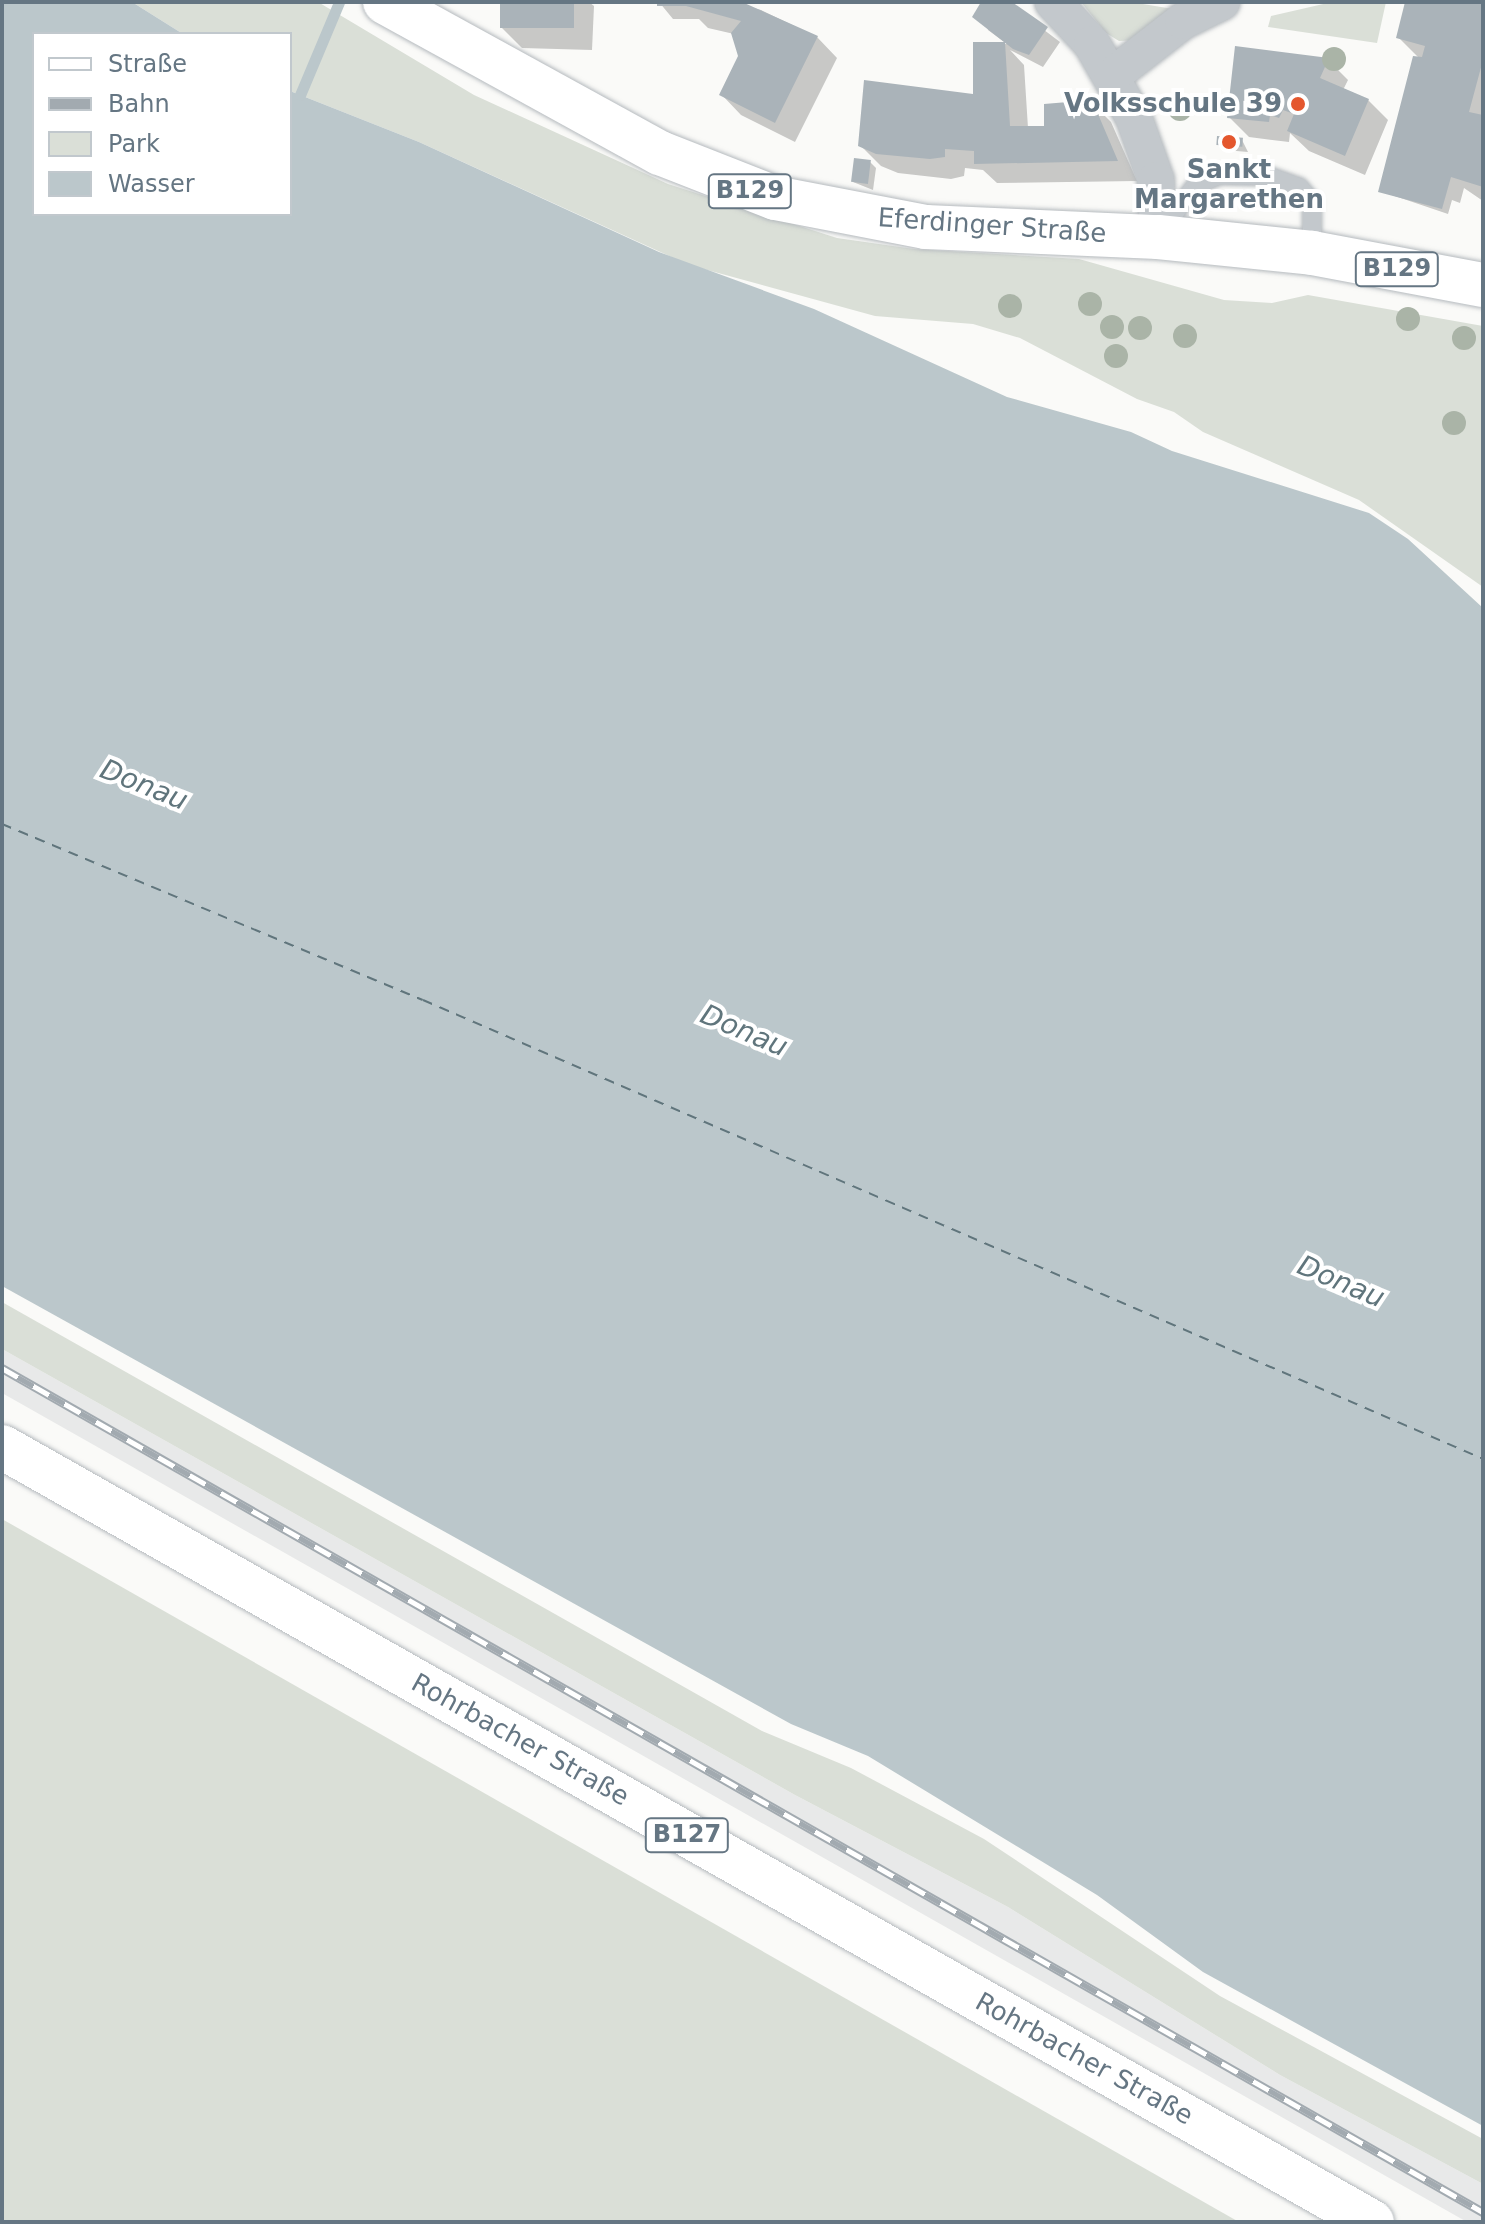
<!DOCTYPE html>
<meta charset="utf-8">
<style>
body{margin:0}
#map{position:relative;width:1485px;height:2224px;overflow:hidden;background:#fafaf8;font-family:"DejaVu Sans",sans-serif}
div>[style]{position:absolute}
.built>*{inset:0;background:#e8e9e9}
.green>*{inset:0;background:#dadfd7}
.water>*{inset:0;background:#bbc7cb}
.shadow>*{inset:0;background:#0003}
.stream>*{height:11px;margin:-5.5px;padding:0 5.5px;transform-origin:5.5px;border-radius:5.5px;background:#bbc7cb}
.ferry>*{height:2px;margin-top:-1px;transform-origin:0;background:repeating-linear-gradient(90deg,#60757c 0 10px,transparent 0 18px)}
.building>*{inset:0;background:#aab3b9;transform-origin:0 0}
.roads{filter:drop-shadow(0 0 2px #b5babe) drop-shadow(0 0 2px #b5babe)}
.lane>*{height:18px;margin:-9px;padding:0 9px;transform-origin:9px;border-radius:9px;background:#c3c8cc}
.street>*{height:36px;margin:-18px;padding:0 18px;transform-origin:18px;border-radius:18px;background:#c3c8cc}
.primary>*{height:44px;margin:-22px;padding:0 22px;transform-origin:22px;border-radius:22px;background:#fff}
.rail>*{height:9px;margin-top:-4.5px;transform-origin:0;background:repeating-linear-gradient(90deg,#fff 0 18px,#a2aab0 0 36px);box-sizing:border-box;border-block:2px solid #a2aab0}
.trees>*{width:24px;height:24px;margin:-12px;border-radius:50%;background:#aab4a7}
.dots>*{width:22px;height:22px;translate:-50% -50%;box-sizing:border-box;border:4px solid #fff;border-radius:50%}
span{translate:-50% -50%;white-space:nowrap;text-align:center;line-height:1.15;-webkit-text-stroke:8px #fff;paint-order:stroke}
.shield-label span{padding:2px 6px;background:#fff;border:2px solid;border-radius:6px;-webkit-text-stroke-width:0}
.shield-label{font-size:24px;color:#657683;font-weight:700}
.poi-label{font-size:26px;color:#657683;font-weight:700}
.right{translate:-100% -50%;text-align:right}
.street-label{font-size:26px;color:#657683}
.water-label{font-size:28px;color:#60757c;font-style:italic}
.frame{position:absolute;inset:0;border:4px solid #657683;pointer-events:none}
.legend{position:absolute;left:32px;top:32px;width:260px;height:184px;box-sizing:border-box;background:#fff;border:2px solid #c1c8cd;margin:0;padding:10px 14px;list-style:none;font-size:24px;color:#657683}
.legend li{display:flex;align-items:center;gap:16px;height:40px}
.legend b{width:40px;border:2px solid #c1c8cd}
</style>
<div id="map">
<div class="built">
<div style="clip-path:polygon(2px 1349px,795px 1795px,1008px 1907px,1280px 2075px,1483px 2184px,1483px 2222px,1467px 2222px,2px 1393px)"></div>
</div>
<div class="green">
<div style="clip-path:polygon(132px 2px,318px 2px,474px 95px,668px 184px,837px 238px,914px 249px,1079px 259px,1224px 300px,1272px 303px,1308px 295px,1483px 326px,1483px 587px,1359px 500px,1203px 432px,1174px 412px,1137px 399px,1020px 338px,973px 324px,875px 316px,689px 265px,419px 142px,290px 91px,290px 34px,183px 34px)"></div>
<div style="clip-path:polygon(1081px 2px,1131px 2px,1173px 9px,1136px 40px,1119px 41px,1106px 33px)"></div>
<div style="clip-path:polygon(1332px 2px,1386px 2px,1377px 43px,1268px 27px,1271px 16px)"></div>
<div style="clip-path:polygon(2px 1302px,762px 1731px,851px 1768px,984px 1839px,1220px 1996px,1483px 2139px,1483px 2184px,1280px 2075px,1008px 1907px,795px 1795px,2px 1349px)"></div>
<div style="clip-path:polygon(2px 1519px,1239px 2222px,2px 2222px)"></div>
</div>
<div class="water">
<div style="clip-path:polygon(2px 2px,132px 2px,183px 34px,34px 34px,34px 214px,290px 214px,290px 91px,419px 142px,659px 252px,814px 309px,1007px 397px,1131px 432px,1172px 451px,1369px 513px,1408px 539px,1483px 608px,1483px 2126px,1203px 1972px,1097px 1895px,868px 1756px,791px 1724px,2px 1286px)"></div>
</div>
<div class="shadow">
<div style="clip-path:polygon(502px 2px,589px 2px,594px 6px,592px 50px,522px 48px,502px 28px)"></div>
<div style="clip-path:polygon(659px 2px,731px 2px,761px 10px,817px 37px,837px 58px,795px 142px,741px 115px,721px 94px,740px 57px,734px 34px,708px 28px,699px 19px,673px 19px)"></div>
<div style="clip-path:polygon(984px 2px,1007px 2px,1060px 42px,1043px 67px,1010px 50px,1024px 65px,1028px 128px,1046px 129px,1091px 102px,1111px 122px,1137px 181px,997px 183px,983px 170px,965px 168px,964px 176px,951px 179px,898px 173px,881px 166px,860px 145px,975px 96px,975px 44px,1007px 44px,988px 30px)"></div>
<div style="clip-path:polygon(1407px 2px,1483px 2px,1483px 201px,1464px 188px,1460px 203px,1452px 200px,1448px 214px,1380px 191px,1420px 59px,1398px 37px)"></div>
<div style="clip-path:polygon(1328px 60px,1348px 80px,1343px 90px,1368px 100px,1388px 120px,1365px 175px,1309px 151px,1290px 133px,1289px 142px,1249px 137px,1229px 117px)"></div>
<div style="clip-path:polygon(1242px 140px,1248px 152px,1225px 150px,1218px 144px)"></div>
<div style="clip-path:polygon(870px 162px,876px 168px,873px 190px,853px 182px)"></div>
</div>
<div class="stream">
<div style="left:300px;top:95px;width:101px;rotate:-67.2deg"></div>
</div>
<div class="ferry">
<div style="left:2px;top:824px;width:456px;rotate:22.7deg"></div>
<div style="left:423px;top:1000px;width:1155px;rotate:23.41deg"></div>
</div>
<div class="building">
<div style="left:500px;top:2px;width:74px;height:26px"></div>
<div style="clip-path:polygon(657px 2px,742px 2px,818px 36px,775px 123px,719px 95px,738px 56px,731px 33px,741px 21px,686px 6px,657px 6px)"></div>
<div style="clip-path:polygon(981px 2px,1012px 2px,1048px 27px,1029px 55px,1013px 49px,972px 17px)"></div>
<div style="clip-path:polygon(1405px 2px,1483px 2px,1483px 60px,1469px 112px,1483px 115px,1483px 187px,1451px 177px,1442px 209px,1378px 192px,1413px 56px,1422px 57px,1425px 46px,1396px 38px)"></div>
<div style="clip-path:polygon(973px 42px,1005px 42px,1010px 126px,1044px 126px,1044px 104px,1092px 100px,1118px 161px,974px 164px,974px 151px,945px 149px,945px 157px,930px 159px,876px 154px,858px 146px,864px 80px,973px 94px)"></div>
<div style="clip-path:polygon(1235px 46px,1329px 58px,1320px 78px,1369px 99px,1345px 156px,1287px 131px,1294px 114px,1283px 110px,1279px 118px,1270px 115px,1269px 122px,1227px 118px)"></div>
<div style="left:1217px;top:136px;width:26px;height:9px;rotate:4deg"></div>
<div style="left:854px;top:158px;width:17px;height:24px;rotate:7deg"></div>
</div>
<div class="roads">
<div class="lane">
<div style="left:1164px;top:226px;width:53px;rotate:-51.8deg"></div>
<div style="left:1197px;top:184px;width:26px;rotate:-21deg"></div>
<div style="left:1221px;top:175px;width:47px;rotate:1.2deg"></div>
<div style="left:1268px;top:176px;width:33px;rotate:20deg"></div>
<div style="left:1299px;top:187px;width:20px;rotate:49deg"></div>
<div style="left:1312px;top:202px;width:51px;rotate:90deg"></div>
</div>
<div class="street">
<div style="left:1053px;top:2px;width:57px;rotate:47.1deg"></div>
<div style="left:1092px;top:44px;width:85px;rotate:60.4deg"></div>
<div style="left:1134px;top:118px;width:66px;rotate:70.5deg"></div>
<div style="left:1156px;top:180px;width:57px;rotate:88deg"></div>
<div style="left:1112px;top:76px;width:90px;rotate:-37.8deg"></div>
<div style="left:1183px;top:21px;width:43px;rotate:-26deg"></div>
</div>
<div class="primary">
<div style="left:385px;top:2px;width:314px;rotate:28.8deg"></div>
<div style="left:660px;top:153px;width:123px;rotate:21.4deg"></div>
<div style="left:775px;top:198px;width:154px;rotate:10.9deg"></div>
<div style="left:926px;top:227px;width:232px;rotate:2.5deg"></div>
<div style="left:1158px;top:237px;width:155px;rotate:5.9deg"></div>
<div style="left:1312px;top:253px;width:174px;rotate:10.6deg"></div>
<div style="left:2px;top:1447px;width:1574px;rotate:29.5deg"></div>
</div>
</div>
<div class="rail">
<div style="left:2px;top:1368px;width:1705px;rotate:29.68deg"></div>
</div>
<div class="trees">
<div style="left:1334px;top:59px"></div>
<div style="left:1180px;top:109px"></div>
<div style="left:1090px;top:304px"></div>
<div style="left:1010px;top:306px"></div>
<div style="left:1408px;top:319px"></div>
<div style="left:1112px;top:327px"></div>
<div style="left:1140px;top:328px"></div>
<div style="left:1185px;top:336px"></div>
<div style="left:1464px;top:338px"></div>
<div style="left:1116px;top:356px"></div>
<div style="left:1454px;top:423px"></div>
</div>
<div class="dots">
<div style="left:1298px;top:104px;background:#e4572e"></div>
<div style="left:1229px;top:142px;background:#e4572e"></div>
</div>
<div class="shield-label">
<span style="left:750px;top:191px">B129</span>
<span style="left:1397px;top:269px">B129</span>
<span style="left:687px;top:1835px">B127</span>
</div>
<div class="poi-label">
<span class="right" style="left:1282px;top:104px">Volksschule 39</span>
<span style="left:1229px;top:185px">Sankt<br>Margarethen</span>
</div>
<div class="street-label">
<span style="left:992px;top:226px;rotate:4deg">Eferdinger Straße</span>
<span style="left:520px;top:1740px;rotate:29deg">Rohrbacher Straße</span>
<span style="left:1084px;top:2059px;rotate:29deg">Rohrbacher Straße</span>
</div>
<div class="water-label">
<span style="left:144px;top:785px;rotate:22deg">Donau</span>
<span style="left:744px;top:1031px;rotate:23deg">Donau</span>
<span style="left:1341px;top:1282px;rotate:23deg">Donau</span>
</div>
<div class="frame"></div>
<ul class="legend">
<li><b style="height:10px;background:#fff"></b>Straße</li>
<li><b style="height:10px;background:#a2aab0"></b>Bahn</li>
<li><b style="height:22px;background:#dadfd7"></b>Park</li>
<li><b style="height:22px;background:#bbc7cb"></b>Wasser</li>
</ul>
</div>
